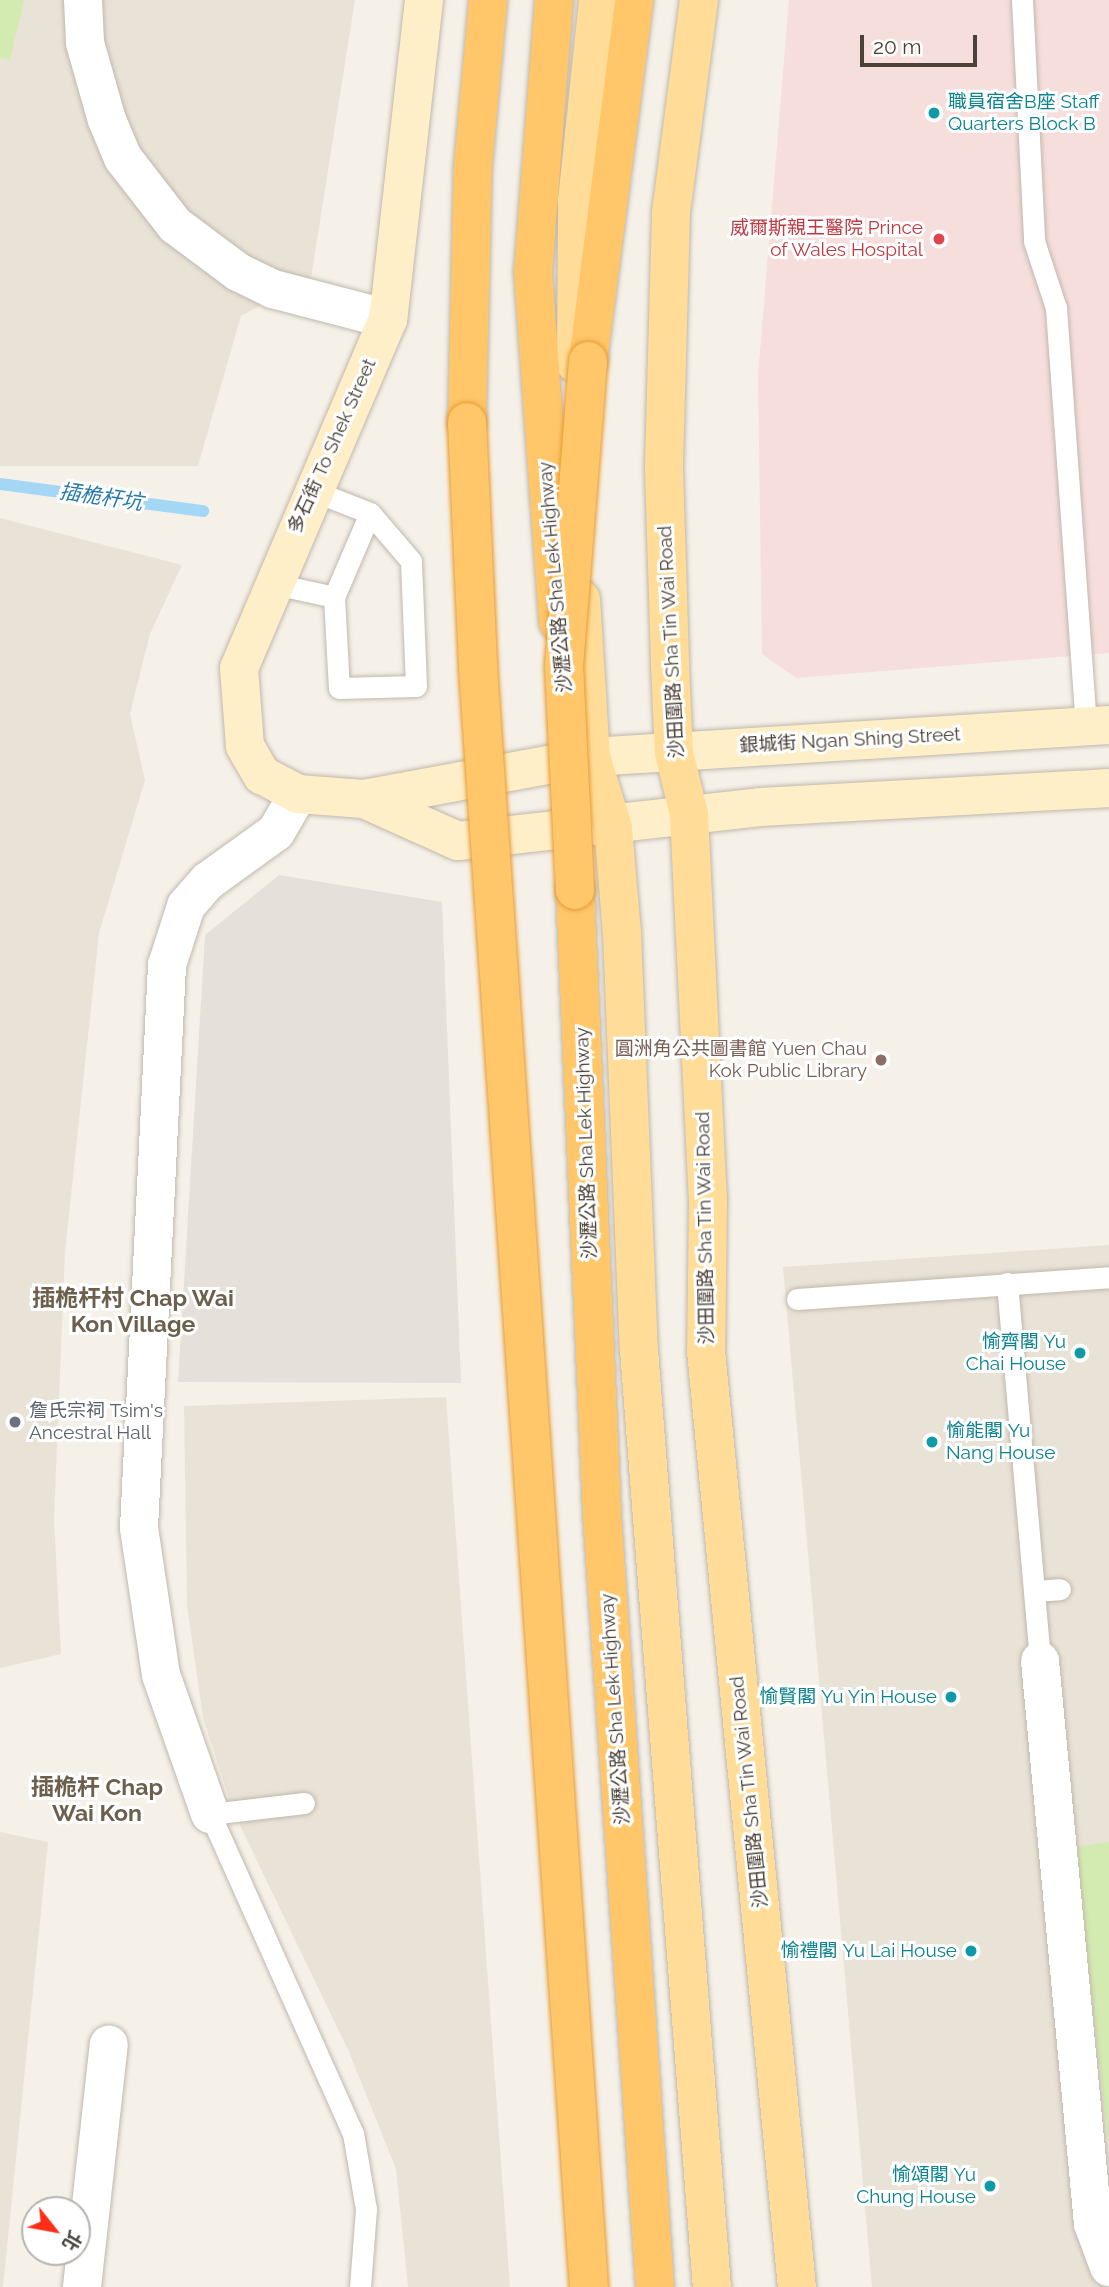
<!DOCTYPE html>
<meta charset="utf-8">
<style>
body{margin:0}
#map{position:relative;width:1109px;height:2287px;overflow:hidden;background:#f5f1e9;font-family:Raleway,"Noto Sans TC",sans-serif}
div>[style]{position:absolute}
.residential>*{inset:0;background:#e9e3d7}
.industrial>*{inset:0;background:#e5e0da}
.medical>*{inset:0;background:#f6dedc}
.green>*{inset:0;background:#d3ebb0}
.stream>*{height:12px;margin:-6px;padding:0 6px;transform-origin:6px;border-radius:6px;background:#a3d7f5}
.roads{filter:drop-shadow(0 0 2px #c1b8ab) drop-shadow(0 0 2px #c1b8ab)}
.lane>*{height:21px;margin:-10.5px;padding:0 10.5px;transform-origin:10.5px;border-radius:10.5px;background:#fff}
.street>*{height:38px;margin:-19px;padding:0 19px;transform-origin:19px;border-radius:19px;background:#fff}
.secondary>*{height:38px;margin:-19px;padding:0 19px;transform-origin:19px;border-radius:19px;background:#ffefc9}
.primary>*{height:38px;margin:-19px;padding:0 19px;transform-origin:19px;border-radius:19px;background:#ffdd98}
.highway>*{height:38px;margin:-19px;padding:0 19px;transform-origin:19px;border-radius:19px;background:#ffc66a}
.bridges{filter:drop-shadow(0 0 2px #e69b32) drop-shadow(0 0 2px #e69b32)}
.highway-bridge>*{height:38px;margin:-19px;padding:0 19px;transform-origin:19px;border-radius:19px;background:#ffc66a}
.dots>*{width:19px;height:19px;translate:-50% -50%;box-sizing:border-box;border:4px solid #fff;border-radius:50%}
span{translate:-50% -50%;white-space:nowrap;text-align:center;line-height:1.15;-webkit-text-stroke:6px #fff;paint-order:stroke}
.culture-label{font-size:19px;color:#0d838f}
.left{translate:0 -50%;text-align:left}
.right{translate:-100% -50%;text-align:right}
.health-label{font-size:19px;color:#be3a42}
.street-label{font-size:19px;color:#4a4137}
.education-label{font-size:19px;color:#785e54}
.worship-label{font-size:19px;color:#5b616d}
.water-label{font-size:21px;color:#2779ac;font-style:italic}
.quarter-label{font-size:23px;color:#6d5f4d;font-weight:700}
.north{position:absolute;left:21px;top:2196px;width:70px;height:70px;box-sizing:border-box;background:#fff;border:2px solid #b7b3af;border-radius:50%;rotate:121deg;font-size:19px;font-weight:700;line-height:28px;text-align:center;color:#4a4137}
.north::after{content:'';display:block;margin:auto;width:24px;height:32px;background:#ff2e16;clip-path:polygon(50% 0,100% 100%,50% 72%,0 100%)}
.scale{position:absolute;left:860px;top:35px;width:117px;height:32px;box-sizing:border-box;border:4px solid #4a4137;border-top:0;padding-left:9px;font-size:21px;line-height:24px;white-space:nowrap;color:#4a4137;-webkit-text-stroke:5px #fff;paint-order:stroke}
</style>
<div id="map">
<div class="residential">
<div style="clip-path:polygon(0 0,355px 0,311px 278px,241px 316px,198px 466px,0 466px)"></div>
<div style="clip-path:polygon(0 518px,182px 565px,150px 634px,130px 714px,145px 780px,99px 933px,65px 1252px,54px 1519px,61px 1654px,0 1668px)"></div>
<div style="clip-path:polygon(1109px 1245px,1109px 2287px,872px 2287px,783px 1267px)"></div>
<div style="clip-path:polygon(446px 1397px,510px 2287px,408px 2287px,396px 2169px,349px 2052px,233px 1811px,203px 1718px,187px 1605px,184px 1406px)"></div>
<div style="clip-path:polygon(0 1832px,48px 1842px,3px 2287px,0 2287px)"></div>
</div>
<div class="industrial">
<div style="clip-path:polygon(279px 875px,442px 902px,461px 1383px,178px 1382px,205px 935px)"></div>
</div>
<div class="medical">
<div style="clip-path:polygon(789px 0,1109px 0,1109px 653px,796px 678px,762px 654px,758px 375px)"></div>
</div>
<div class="green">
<div style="clip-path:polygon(0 0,24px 0,10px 60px,0 58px)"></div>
<div style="clip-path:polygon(1109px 1842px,1109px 2147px,1075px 1847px)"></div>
</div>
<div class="stream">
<div style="left:0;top:484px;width:205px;rotate:7.6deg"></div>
</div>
<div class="roads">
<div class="lane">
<div style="left:1022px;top:0;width:241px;rotate:87.1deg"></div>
<div style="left:1034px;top:241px;width:71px;rotate:71.8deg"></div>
<div style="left:1056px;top:308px;width:420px;rotate:85.9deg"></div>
<div style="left:270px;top:583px;width:66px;rotate:12.3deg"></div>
<div style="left:334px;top:597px;width:91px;rotate:86.9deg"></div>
<div style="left:339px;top:688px;width:77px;rotate:-1.5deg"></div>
<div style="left:416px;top:686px;width:125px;rotate:-92.3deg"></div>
<div style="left:411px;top:561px;width:63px;rotate:-130.5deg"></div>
<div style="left:370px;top:513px;width:60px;rotate:-158.6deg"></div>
<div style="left:334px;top:597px;width:91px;rotate:-66.8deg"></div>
<div style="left:1007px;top:1283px;width:379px;rotate:85deg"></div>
<div style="left:797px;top:1299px;width:313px;rotate:-4deg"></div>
<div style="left:1034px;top:1591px;width:26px;rotate:-4deg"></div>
<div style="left:304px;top:1803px;width:95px;rotate:173.3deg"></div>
<div style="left:210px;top:1814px;width:350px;rotate:65.9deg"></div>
<div style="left:353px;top:2133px;width:77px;rotate:80.3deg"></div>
<div style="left:366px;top:2209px;width:78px;rotate:94.4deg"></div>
</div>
<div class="street">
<div style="left:83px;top:0;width:43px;rotate:87.3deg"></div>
<div style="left:85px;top:43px;width:80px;rotate:74.1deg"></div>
<div style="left:107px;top:120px;width:41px;rotate:67.2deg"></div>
<div style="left:123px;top:158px;width:85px;rotate:52.2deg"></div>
<div style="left:175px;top:225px;width:79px;rotate:36.7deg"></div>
<div style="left:238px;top:272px;width:39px;rotate:26deg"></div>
<div style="left:273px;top:289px;width:119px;rotate:14.6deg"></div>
<div style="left:1040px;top:1661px;width:565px;rotate:84.62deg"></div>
<div style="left:1093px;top:2224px;width:46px;rotate:69.6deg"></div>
<div style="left:210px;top:1814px;width:147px;rotate:-109.4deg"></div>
<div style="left:161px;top:1675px;width:149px;rotate:-98.5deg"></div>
<div style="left:139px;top:1528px;width:564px;rotate:-87.15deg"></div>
<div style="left:167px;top:965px;width:62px;rotate:-72.1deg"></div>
<div style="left:186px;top:906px;width:33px;rotate:-49deg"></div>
<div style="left:208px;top:881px;width:84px;rotate:-35.8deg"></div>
<div style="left:276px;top:832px;width:44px;rotate:-59.9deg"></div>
<div style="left:82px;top:2287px;width:244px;rotate:-83.7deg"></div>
</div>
<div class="secondary">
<div style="left:424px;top:0;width:321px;rotate:96.4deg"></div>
<div style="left:388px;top:319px;width:379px;rotate:113.1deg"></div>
<div style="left:239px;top:668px;width:78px;rotate:85.6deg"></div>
<div style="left:245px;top:746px;width:34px;rotate:60deg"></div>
<div style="left:262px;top:775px;width:41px;rotate:27.8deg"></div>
<div style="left:298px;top:794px;width:66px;rotate:4.3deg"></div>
<div style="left:364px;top:799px;width:231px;rotate:-10.5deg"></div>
<div style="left:591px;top:757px;width:519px;rotate:-3.54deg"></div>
<div style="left:364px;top:799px;width:103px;rotate:24.1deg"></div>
<div style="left:458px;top:841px;width:304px;rotate:-6.4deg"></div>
<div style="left:760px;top:807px;width:350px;rotate:-3.1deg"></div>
</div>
<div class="primary">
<div style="left:699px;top:0;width:216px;rotate:97.5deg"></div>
<div style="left:671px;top:214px;width:256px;rotate:91.6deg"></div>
<div style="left:664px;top:470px;width:196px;rotate:88.2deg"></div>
<div style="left:670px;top:666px;width:87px;rotate:87.4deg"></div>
<div style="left:674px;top:753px;width:63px;rotate:76.2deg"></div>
<div style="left:689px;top:814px;width:384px;rotate:87.2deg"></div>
<div style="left:708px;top:1198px;width:153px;rotate:90.7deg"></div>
<div style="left:706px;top:1351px;width:940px;rotate:84.45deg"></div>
<div style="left:576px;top:364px;width:163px;rotate:-89.6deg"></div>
<div style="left:577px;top:201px;width:202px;rotate:-84deg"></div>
<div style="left:581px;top:599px;width:158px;rotate:86.4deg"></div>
<div style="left:591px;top:757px;width:74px;rotate:72.8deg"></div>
<div style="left:613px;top:828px;width:104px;rotate:85.1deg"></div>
<div style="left:622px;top:932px;width:418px;rotate:87.7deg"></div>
<div style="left:639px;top:1350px;width:940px;rotate:85.55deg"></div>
</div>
<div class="highway">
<div style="left:554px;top:0;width:273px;rotate:94.4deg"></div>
<div style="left:533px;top:272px;width:351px;rotate:85.9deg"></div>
<div style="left:588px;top:361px;width:364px;rotate:-82.7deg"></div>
<div style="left:467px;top:422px;width:256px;rotate:-88.7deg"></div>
<div style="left:473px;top:166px;width:167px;rotate:-84.8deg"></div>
<div style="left:575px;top:890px;width:625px;rotate:87.52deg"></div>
<div style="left:602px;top:1514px;width:775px;rotate:86.08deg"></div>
</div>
</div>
<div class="bridges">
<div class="highway-bridge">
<div style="left:467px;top:422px;width:246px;rotate:87.4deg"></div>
<div style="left:478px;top:668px;width:1623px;rotate:86.08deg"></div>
<div style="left:575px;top:890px;width:224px;rotate:-92.8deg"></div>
<div style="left:564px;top:666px;width:306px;rotate:-85.5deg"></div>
</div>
</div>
<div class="dots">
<div style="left:934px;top:113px;background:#0f9aa8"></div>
<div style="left:939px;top:239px;background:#e0444e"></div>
<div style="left:881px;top:1060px;background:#8d6e63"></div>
<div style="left:1080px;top:1353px;background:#0f9aa8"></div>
<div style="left:15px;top:1422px;background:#6b7280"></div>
<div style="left:932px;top:1442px;background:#0f9aa8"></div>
<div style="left:951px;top:1697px;background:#0f9aa8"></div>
<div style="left:971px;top:1951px;background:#0f9aa8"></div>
<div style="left:990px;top:2186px;background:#0f9aa8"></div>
</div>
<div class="culture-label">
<span class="left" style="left:948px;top:113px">職員宿舍B座 Staff<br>Quarters Block B</span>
<span class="right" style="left:1066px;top:1353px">愉齊閣 Yu<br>Chai House</span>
<span class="left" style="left:946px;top:1442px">愉能閣 Yu<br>Nang House</span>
<span class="right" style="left:937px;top:1697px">愉賢閣 Yu Yin House</span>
<span class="right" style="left:957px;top:1951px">愉禮閣 Yu Lai House</span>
<span class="right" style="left:976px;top:2186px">愉頌閣 Yu<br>Chung House</span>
</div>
<div class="health-label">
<span class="right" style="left:923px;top:239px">威爾斯親王醫院 Prince<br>of Wales Hospital</span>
</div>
<div class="street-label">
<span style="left:332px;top:446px;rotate:-66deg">多石街 To Shek Street</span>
<span style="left:555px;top:577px;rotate:-95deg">沙瀝公路 Sha Lek Highway</span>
<span style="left:671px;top:642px;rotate:-93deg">沙田圍路 Sha Tin Wai Road</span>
<span style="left:850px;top:740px;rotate:-3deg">銀城街 Ngan Shing Street</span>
<span style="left:586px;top:1143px;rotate:-92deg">沙瀝公路 Sha Lek Highway</span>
<span style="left:705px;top:1228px;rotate:-91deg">沙田圍路 Sha Tin Wai Road</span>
<span style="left:615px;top:1709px;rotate:-94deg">沙瀝公路 Sha Lek Highway</span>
<span style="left:749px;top:1792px;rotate:-96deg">沙田圍路 Sha Tin Wai Road</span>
</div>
<div class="education-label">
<span class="right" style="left:867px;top:1060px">圓洲角公共圖書館 Yuen Chau<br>Kok Public Library</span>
</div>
<div class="worship-label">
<span class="left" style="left:29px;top:1422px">詹氏宗祠 Tsim's<br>Ancestral Hall</span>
</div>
<div class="water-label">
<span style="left:101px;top:497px;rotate:8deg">插桅杆坑</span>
</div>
<div class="quarter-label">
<span style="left:133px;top:1311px">插桅杆村 Chap Wai<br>Kon Village</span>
<span style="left:97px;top:1800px">插桅杆 Chap<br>Wai Kon</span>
</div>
<div class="north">北</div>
<div class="scale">20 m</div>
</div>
